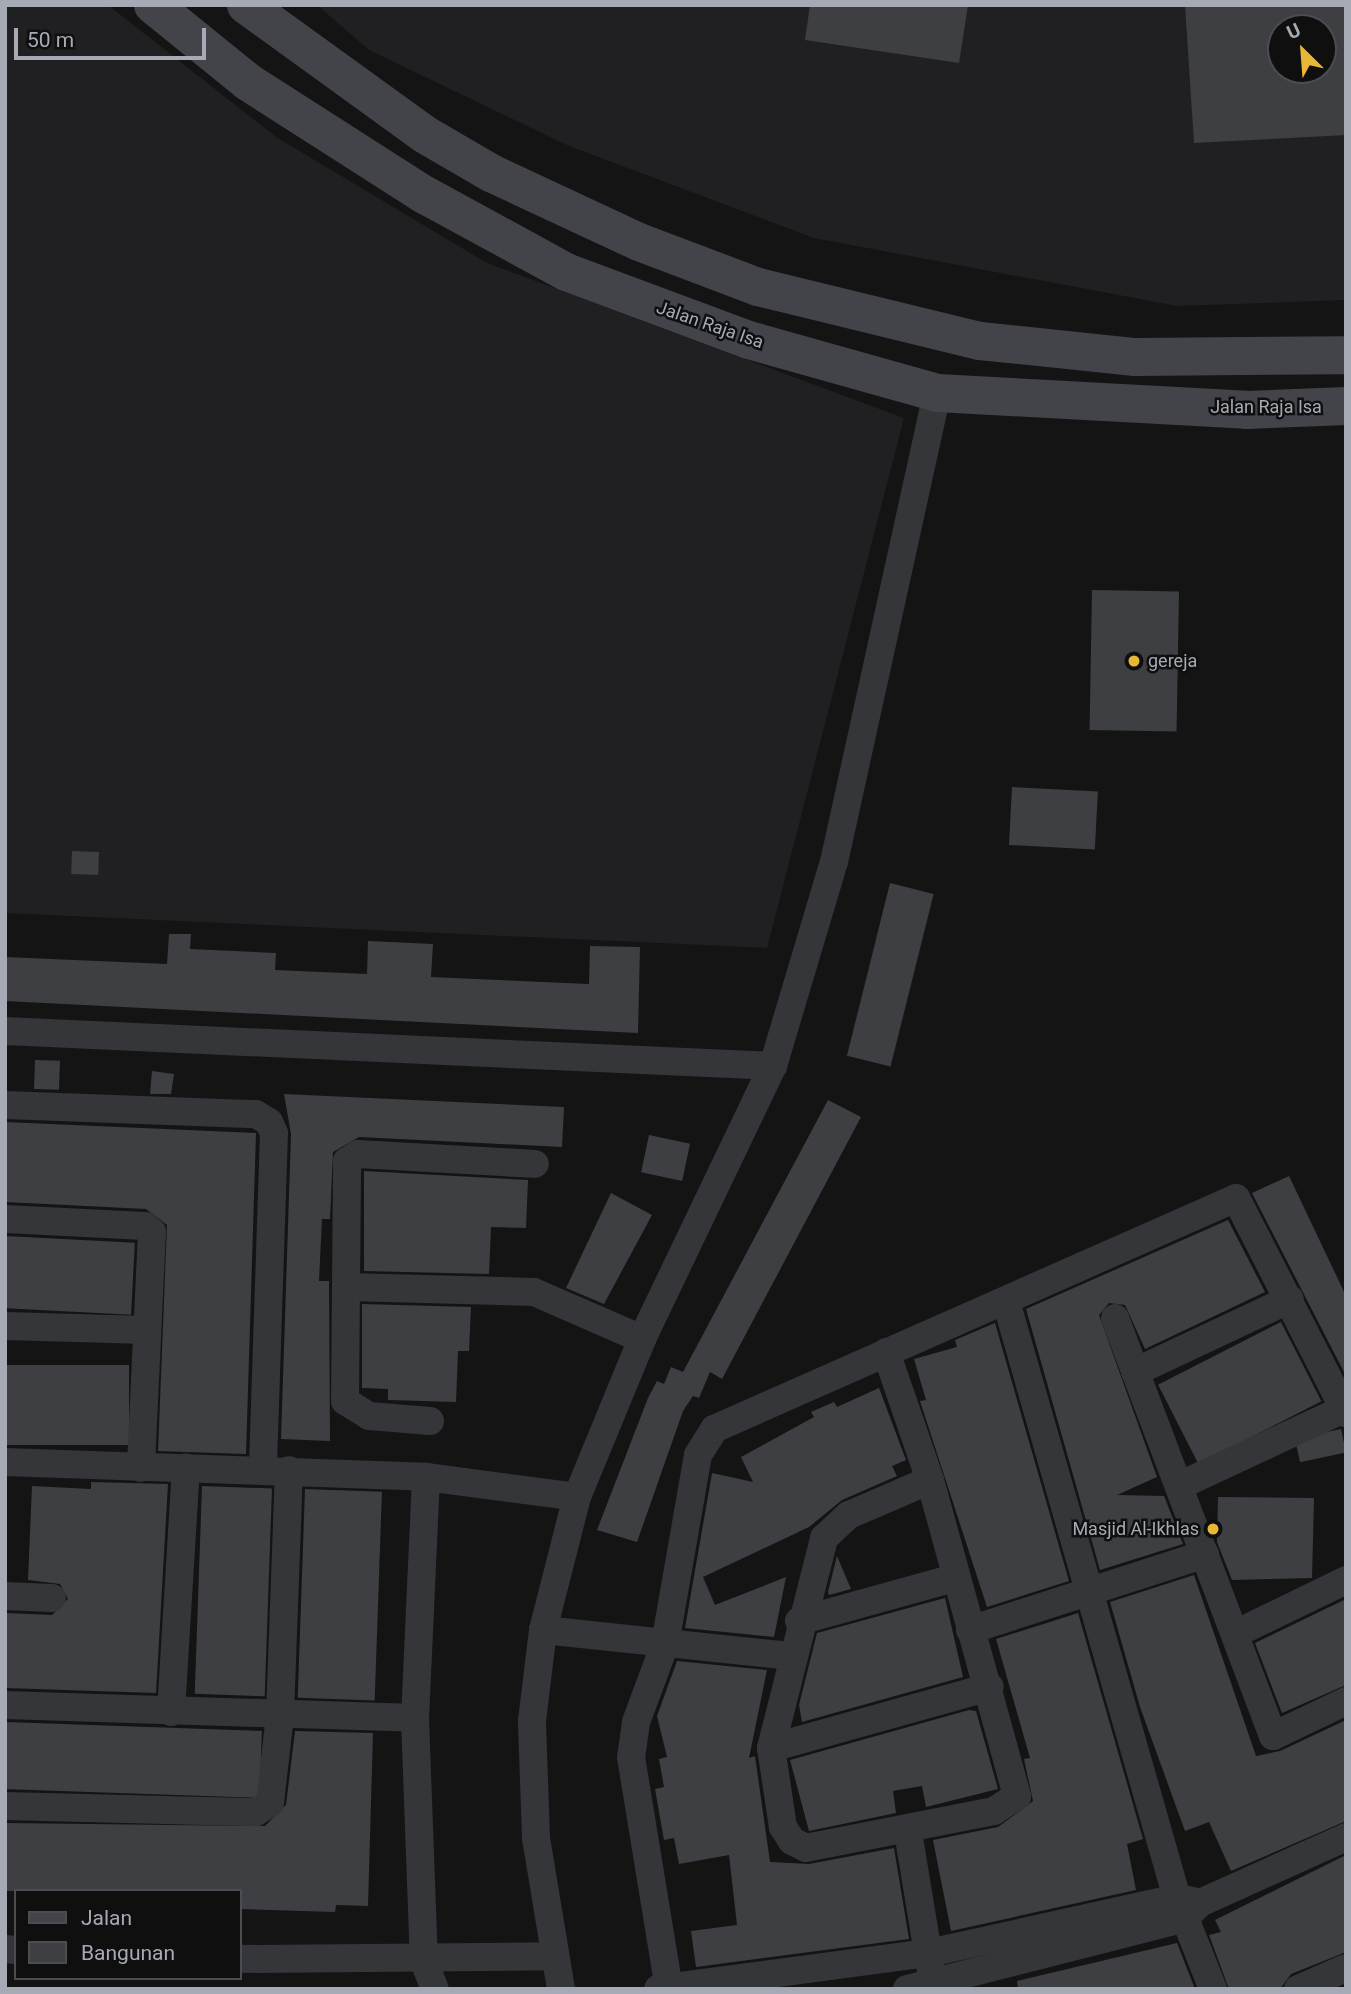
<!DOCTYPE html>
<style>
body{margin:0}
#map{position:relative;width:1351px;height:1994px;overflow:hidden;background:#141415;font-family:Roboto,sans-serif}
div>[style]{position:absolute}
.built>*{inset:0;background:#202022}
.building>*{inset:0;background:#3e3f42;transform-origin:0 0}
.street>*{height:28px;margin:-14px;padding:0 14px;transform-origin:14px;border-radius:14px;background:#35363a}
.secondary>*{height:38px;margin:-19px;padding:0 19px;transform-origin:19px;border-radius:19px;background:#43444a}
.dots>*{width:19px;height:19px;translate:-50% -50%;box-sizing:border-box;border:4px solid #0f0f10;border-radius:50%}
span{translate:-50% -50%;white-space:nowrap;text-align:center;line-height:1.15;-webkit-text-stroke:5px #0f0f10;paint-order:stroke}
.street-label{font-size:18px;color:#a6aab5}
.poi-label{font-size:18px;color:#a6aab5}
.left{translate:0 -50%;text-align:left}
.right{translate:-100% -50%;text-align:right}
.frame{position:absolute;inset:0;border:7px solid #a6aab5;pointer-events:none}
.legend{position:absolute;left:14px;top:1889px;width:228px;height:91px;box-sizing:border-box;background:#0f0f10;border:2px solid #4b4d52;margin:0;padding:9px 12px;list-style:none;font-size:21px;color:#a6aab5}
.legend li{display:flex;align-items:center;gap:14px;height:35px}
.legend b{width:35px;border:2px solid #4b4d52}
.north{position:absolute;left:1267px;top:14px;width:70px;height:70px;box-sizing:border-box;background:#0f0f10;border:2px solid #4b4d52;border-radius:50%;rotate:335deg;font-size:19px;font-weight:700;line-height:28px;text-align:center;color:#a6aab5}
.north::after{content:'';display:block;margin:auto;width:24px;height:32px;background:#eab638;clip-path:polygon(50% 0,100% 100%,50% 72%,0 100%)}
.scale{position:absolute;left:14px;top:28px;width:192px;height:32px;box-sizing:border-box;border:4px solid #a6aab5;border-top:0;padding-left:9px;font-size:21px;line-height:24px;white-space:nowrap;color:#a6aab5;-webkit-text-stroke:5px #0f0f10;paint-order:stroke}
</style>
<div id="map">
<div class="built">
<div style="clip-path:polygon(5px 5px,108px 5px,276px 137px,487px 263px,904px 418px,767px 948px,5px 913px)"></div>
<div style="clip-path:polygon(evenodd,317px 5px,1346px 5px,1346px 300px,1177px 306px,814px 238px,569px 146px,369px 50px,317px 5px,1281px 28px,1323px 28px,1323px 70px,1281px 70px,1281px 28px)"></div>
</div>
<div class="building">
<div style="clip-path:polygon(810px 5px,968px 5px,959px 63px,805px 40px)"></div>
<div style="clip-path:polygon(evenodd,1185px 5px,1346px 5px,1346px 135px,1194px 143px,1185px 5px,1281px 28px,1323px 28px,1323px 70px,1281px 70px,1281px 28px)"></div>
<div style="left:1092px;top:590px;width:87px;height:140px;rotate:1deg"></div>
<div style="left:1012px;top:787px;width:86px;height:58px;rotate:3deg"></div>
<div style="left:72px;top:851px;width:27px;height:23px;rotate:2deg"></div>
<div style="left:890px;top:883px;width:45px;height:178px;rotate:14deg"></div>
<div style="clip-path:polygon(169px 934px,191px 934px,190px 949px,276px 953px,275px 970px,367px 974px,368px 941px,390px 942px,433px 944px,431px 977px,589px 984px,590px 946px,640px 947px,638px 1033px,5px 1001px,5px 957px,167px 964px)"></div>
<div style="left:35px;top:1060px;width:25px;height:29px;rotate:2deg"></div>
<div style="clip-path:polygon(152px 1071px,174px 1074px,171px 1094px,150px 1094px)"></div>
<div style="clip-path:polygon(284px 1094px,564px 1107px,562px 1147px,359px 1137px,333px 1152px,330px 1219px,322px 1219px,319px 1281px,329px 1281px,330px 1441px,281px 1439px,291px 1134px)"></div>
<div style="clip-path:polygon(828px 1100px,861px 1117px,722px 1379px,710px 1372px,699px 1398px,693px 1396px,683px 1411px,637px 1542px,597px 1530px,648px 1398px,657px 1381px,664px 1384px,671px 1367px,683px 1372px)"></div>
<div style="clip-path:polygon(5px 1122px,256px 1133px,246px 1454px,158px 1451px,167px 1225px,146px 1209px,5px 1202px)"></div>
<div style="left:649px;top:1135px;width:42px;height:38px;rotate:12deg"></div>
<div style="clip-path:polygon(364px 1171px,528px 1180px,526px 1228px,491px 1227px,489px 1274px,364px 1271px)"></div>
<div style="clip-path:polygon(1289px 1176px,1346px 1296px,1346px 1376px,1252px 1193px)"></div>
<div style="clip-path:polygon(611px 1193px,652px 1215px,604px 1304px,566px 1288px)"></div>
<div style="clip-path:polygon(1228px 1220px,1265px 1292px,1145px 1349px,1125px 1305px,1109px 1303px,1099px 1315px,1157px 1477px,1117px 1495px,1164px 1496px,1183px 1544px,1100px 1570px,1026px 1309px)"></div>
<div style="left:5px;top:1236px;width:130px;height:72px;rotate:3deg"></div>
<div style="clip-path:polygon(362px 1304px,471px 1307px,469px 1351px,458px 1351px,456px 1402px,388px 1400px,388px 1389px,362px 1388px)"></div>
<div style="left:1281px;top:1322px;width:89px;height:138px;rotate:63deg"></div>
<div style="clip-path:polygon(995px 1323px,1069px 1581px,987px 1607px,920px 1401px,926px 1400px,914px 1359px,957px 1347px,955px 1340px)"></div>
<div style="left:5px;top:1365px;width:124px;height:80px"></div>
<div style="clip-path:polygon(879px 1388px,906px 1460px,892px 1466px,897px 1476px,842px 1500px,809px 1527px,703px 1577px,715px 1605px,786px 1577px,774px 1637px,685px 1628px,712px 1473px,753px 1482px,741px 1457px,814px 1417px,811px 1412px,834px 1402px,837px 1407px)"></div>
<div style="left:1341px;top:1429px;width:24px;height:47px;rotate:78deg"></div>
<div style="clip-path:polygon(91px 1482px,168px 1484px,156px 1693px,5px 1688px,5px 1613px,52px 1615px,68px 1599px,60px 1584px,28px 1580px,32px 1486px,91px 1489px)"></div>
<div style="left:202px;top:1486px;width:70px;height:208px;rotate:2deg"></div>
<div style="left:305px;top:1489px;width:77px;height:209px;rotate:2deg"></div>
<div style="clip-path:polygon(1218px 1497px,1314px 1498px,1312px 1578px,1232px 1580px,1217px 1542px)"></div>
<div style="clip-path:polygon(837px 1556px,851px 1589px,829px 1595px,828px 1592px)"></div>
<div style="clip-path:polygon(1194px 1575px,1256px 1756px,1280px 1751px,1346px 1720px,1346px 1821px,1231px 1871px,1209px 1822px,1185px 1831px,1140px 1707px,1110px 1602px)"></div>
<div style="clip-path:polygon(945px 1598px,963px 1677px,802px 1722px,799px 1705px,817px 1633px)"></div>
<div style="clip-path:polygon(1346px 1599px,1346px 1685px,1282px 1713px,1255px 1643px)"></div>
<div style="clip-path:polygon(1078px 1613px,1143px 1839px,1127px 1844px,1136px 1890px,951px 1931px,933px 1840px,998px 1827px,1033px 1801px,1024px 1759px,1030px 1758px,996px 1639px)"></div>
<div style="clip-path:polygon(677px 1661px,767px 1670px,749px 1758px,755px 1756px,770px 1862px,809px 1864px,894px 1848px,909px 1939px,696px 1967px,691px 1931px,737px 1925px,729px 1855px,679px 1864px,674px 1838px,664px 1840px,655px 1789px,664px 1787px,659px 1759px,667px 1757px,657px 1716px)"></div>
<div style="clip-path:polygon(969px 1710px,976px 1711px,998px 1789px,926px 1807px,922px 1786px,893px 1791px,896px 1813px,809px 1831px,790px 1760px)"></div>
<div style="left:5px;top:1722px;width:257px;height:67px;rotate:2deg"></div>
<div style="clip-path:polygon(295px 1731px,373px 1733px,368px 1906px,336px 1905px,335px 1912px,240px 1909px,240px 1891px,5px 1891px,5px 1823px,265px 1826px,286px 1805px)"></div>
<div style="clip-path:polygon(1346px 1855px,1346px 1952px,1291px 1974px,1280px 1989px,1229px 1989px,1209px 1935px,1221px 1932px,1215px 1920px)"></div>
<div style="clip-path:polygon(1177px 1943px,1195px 1989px,1018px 1989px,1017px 1981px)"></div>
</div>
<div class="street">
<div style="left:5px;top:1031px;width:769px;rotate:2.61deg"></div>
<div style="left:5px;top:1105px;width:251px;rotate:2.1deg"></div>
<div style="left:256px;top:1114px;width:15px;rotate:32deg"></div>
<div style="left:269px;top:1122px;width:12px;rotate:66deg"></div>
<div style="left:274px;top:1133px;width:336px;rotate:91.9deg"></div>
<div style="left:5px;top:1219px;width:140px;rotate:2.9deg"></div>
<div style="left:145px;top:1226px;width:9px;rotate:41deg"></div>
<div style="left:152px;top:1232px;width:236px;rotate:92.7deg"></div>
<div style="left:347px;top:1287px;width:187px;rotate:1.5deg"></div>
<div style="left:534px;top:1292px;width:118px;rotate:23.5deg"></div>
<div style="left:1006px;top:1301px;width:621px;rotate:74.02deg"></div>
<div style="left:1177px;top:1898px;width:98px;rotate:68.4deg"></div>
<div style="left:1115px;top:1318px;width:447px;rotate:69.3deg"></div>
<div style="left:1273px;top:1736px;width:81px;rotate:-25.6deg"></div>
<div style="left:5px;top:1326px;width:142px;rotate:1.6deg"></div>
<div style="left:886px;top:1352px;width:135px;rotate:71deg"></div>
<div style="left:930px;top:1480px;width:328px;rotate:74.6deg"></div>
<div style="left:1017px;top:1796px;width:27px;rotate:147deg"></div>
<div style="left:994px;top:1811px;width:192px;rotate:168.9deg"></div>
<div style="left:806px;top:1848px;width:16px;rotate:-153deg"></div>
<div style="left:792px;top:1841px;width:17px;rotate:-123deg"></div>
<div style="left:783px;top:1827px;width:80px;rotate:-98.6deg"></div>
<div style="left:771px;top:1748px;width:217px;rotate:-75.8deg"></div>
<div style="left:824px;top:1538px;width:34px;rotate:-43deg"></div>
<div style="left:849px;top:1515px;width:88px;rotate:-23.4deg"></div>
<div style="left:1135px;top:1372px;width:171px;rotate:-25.2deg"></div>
<div style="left:430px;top:1421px;width:61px;rotate:-175.3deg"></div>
<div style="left:369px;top:1416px;width:28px;rotate:-148deg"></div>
<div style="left:345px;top:1401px;width:240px;rotate:-89.5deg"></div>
<div style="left:347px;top:1161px;width:13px;rotate:-32deg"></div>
<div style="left:358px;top:1154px;width:177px;rotate:3.2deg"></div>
<div style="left:5px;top:1462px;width:421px;rotate:2deg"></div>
<div style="left:426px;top:1477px;width:152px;rotate:7.5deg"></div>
<div style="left:426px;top:1477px;width:241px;rotate:92.6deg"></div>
<div style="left:415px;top:1718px;width:243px;rotate:87.9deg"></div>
<div style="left:424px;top:1961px;width:30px;rotate:69deg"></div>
<div style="left:1181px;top:1485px;width:180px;rotate:-25deg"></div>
<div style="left:5px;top:1596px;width:47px;rotate:2.4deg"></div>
<div style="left:799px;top:1621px;width:161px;rotate:-15.5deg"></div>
<div style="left:543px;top:1630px;width:249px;rotate:6deg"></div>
<div style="left:970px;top:1630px;width:247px;rotate:-17.9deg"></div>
<div style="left:1235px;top:1634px;width:123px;rotate:-25.9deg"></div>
<div style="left:5px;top:1705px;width:410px;rotate:1.8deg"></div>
<div style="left:171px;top:1712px;width:245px;rotate:-86.5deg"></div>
<div style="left:771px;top:1748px;width:227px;rotate:-15.6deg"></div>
<div style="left:5px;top:1806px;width:251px;rotate:1.4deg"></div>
<div style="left:256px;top:1812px;width:17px;rotate:-33deg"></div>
<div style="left:270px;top:1803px;width:89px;rotate:-83.5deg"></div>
<div style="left:280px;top:1715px;width:245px;rotate:-87.9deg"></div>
<div style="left:908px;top:1832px;width:141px;rotate:80.6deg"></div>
<div style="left:5px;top:1949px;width:11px;rotate:5deg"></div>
<div style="left:240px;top:1959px;width:314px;rotate:-0.5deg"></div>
<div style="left:561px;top:1989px;width:153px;rotate:-99.4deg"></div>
<div style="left:536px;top:1838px;width:117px;rotate:-92deg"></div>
<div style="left:532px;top:1721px;width:92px;rotate:-83.1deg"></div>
<div style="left:543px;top:1630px;width:137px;rotate:-75.7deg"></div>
<div style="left:577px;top:1497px;width:171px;rotate:-67.6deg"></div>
<div style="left:642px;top:1339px;width:303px;rotate:-64.4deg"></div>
<div style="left:773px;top:1066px;width:213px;rotate:-73.4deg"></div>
<div style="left:834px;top:862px;width:480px;rotate:-77.6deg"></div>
<div style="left:658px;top:1989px;width:273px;rotate:-7.6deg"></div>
<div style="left:929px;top:1953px;width:254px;rotate:-12.5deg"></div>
<div style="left:1177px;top:1898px;width:16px;rotate:11deg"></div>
<div style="left:669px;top:1989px;width:234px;rotate:-99.3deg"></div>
<div style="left:631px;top:1758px;width:36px;rotate:-82deg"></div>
<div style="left:636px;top:1722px;width:83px;rotate:-69.6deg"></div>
<div style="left:665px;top:1644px;width:192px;rotate:-80.1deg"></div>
<div style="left:698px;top:1455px;width:31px;rotate:-58deg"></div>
<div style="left:714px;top:1429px;width:571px;rotate:-23.87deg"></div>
<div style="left:1236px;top:1198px;width:242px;rotate:62.9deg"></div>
<div style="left:907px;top:1989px;width:287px;rotate:-14.3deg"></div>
<div style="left:1185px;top:1918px;width:21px;rotate:-45deg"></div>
<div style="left:1200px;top:1903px;width:160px;rotate:-24.3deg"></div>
<div style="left:1298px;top:1989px;width:52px;rotate:-23.6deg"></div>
</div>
<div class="secondary">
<div style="left:153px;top:5px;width:122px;rotate:39deg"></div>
<div style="left:248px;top:82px;width:210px;rotate:32.6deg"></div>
<div style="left:425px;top:195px;width:161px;rotate:28.6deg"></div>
<div style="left:566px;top:272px;width:195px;rotate:20.4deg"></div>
<div style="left:749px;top:340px;width:195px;rotate:15.7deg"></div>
<div style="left:937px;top:393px;width:310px;rotate:3.1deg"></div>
<div style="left:1247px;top:410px;width:99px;rotate:-2.3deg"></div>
<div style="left:246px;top:5px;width:220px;rotate:35.9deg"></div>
<div style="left:424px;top:134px;width:78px;rotate:30.2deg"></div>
<div style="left:491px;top:173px;width:163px;rotate:25deg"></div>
<div style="left:639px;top:242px;width:127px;rotate:20.7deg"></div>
<div style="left:758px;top:287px;width:228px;rotate:13.7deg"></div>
<div style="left:980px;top:341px;width:156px;rotate:5.9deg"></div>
<div style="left:1135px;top:357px;width:211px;rotate:-0.5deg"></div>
</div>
<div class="dots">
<div style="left:1134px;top:661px;background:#eab638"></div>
<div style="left:1213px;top:1529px;background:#eab638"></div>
</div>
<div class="street-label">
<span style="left:710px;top:325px;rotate:19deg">Jalan Raja Isa</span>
<span style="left:1266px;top:407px">Jalan Raja Isa</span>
</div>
<div class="poi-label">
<span class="left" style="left:1148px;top:661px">gereja</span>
<span class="right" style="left:1199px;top:1529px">Masjid Al-Ikhlas</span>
</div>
<div class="frame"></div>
<ul class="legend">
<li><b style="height:9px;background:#43444a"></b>Jalan</li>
<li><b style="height:19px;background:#3e3f42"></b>Bangunan</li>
</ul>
<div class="north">U</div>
<div class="scale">50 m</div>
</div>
